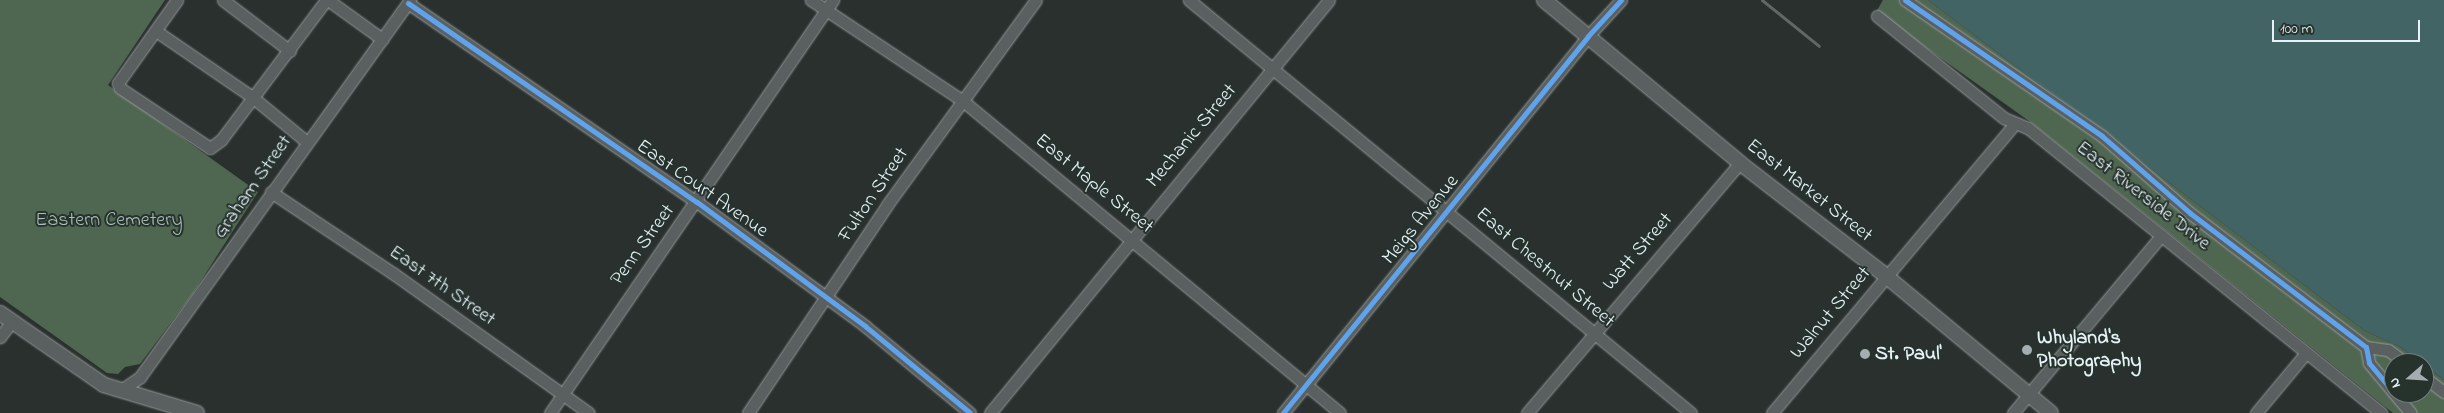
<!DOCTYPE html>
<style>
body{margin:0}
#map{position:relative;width:2444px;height:413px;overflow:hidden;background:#29302d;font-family:"Indie Flower",sans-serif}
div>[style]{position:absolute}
.green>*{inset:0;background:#4f6650}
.water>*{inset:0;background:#436465}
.roads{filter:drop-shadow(0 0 1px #959a9a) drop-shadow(0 0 1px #959a9a)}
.minor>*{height:11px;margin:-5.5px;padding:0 5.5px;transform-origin:5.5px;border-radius:5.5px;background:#5a6060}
.major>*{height:14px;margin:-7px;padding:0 7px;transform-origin:7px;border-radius:7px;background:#5a6060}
.rail>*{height:3px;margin:-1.5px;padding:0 1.5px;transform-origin:1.5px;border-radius:1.5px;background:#626665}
.cycleway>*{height:5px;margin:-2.5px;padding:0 2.5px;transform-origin:2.5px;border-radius:2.5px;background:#60a3ed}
.dots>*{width:14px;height:14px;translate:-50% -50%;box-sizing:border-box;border:2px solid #26332d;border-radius:50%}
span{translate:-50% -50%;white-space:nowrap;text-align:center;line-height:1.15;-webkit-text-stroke:4px #26332d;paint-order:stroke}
.street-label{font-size:20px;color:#e8f1f8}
.park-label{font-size:20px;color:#adbdb7}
.poi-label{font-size:20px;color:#e8f1f8;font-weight:700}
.left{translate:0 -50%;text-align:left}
.north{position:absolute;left:2384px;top:353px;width:50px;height:50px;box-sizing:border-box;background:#26332d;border:1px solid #747f7e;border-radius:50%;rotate:251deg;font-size:14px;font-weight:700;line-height:20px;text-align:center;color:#e8f1f8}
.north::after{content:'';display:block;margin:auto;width:18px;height:22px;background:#a5adb1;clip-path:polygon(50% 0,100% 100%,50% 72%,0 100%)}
.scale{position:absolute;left:2272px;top:20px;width:148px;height:22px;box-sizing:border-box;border:2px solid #e8f1f8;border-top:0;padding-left:6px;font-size:15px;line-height:18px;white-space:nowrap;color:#e8f1f8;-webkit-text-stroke:4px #26332d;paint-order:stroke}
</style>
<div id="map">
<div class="green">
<div style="clip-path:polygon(0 0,165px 0,108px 85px,258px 192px,193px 293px,140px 364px,125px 367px,118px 374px,107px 373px,0 297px)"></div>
<div style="clip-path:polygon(1883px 0,1928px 0,2365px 331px,2402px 348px,2421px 363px,2394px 363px,2394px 393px,2424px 393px,2424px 365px,2444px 380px,2444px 413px,2393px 413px,2029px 121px,1876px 12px)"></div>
</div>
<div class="water">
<div style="clip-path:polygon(1928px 0,2444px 0,2444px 380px,2402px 348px,2365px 331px)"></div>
</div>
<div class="roads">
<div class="minor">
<div style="left:177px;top:0;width:102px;rotate:125.4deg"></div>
<div style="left:118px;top:83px;width:5px;rotate:68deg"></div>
<div style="left:120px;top:88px;width:108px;rotate:33.7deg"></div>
<div style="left:210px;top:148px;width:14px;rotate:-36deg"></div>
<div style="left:221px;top:140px;width:175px;rotate:-53.1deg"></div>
<div style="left:223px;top:0;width:84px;rotate:37.3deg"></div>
<div style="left:328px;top:0;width:67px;rotate:35.8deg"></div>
<div style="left:811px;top:0;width:182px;rotate:33.6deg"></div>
<div style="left:963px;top:101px;width:489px;rotate:39.6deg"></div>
<div style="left:1189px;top:0;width:650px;rotate:39.44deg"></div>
<div style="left:1905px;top:0;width:239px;rotate:34.6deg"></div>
<div style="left:2102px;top:136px;width:117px;rotate:41.2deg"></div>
<div style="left:2190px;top:213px;width:221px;rotate:37.3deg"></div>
<div style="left:2366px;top:347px;width:22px;rotate:8deg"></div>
<div style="left:2388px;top:350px;width:22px;rotate:36deg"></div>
<div style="left:408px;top:3px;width:351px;rotate:34.6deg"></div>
<div style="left:697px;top:202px;width:209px;rotate:36.4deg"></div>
<div style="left:865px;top:326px;width:136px;rotate:39.6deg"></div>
<div style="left:1877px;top:16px;width:163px;rotate:38.8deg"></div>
<div style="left:2004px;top:118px;width:26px;rotate:23deg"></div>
<div style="left:2028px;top:128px;width:454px;rotate:38.9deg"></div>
<div style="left:156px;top:31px;width:115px;rotate:34.4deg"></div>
<div style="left:251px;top:96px;width:72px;rotate:39.4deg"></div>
<div style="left:271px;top:192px;width:148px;rotate:33.7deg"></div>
<div style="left:394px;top:274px;width:239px;rotate:35.5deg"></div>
<div style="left:0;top:337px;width:20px;rotate:-53deg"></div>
<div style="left:2366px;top:347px;width:16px;rotate:79deg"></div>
<div style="left:2369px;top:363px;width:39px;rotate:50deg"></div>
<div style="left:2424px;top:377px;width:25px;rotate:37deg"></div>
<div style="left:121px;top:390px;width:23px;rotate:-34deg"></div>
<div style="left:140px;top:377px;width:464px;rotate:-54.4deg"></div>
<div style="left:2394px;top:393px;width:26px;rotate:50deg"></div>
<div style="left:550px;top:413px;width:501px;rotate:-55.58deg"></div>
<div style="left:748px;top:413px;width:250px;rotate:-56.2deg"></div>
<div style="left:887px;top:205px;width:253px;rotate:-54deg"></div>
<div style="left:990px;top:413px;width:534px;rotate:-50.62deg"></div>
<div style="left:1283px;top:413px;width:485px;rotate:-51deg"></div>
<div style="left:1588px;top:36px;width:49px;rotate:-47.5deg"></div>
<div style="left:1527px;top:413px;width:328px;rotate:-49.6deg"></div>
<div style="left:1772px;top:413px;width:378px;rotate:-50deg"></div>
<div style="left:2013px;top:413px;width:231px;rotate:-50.1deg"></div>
<div style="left:2256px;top:413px;width:78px;rotate:-50.2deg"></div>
</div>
<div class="major">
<div style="left:1544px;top:0;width:255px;rotate:39.7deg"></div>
<div style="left:1740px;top:163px;width:185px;rotate:37.7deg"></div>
<div style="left:1886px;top:276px;width:214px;rotate:39.7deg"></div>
<div style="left:0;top:313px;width:126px;rotate:34.7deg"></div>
<div style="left:104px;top:385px;width:97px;rotate:16.8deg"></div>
</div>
</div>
<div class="rail">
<div style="left:1762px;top:0;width:73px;rotate:38.9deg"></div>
</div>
<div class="cycleway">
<div style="left:1905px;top:0;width:239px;rotate:34.6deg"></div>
<div style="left:2102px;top:136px;width:117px;rotate:41.2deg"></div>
<div style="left:2190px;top:213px;width:221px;rotate:37.3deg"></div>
<div style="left:2366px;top:347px;width:16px;rotate:79deg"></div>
<div style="left:2369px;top:363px;width:39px;rotate:50deg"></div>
<div style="left:408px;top:3px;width:351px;rotate:34.6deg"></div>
<div style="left:697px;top:202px;width:209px;rotate:36.4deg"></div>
<div style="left:865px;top:326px;width:136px;rotate:39.6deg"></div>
<div style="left:1283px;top:413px;width:485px;rotate:-51deg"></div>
<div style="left:1588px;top:36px;width:49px;rotate:-47.5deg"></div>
</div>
<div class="dots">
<div style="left:2027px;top:350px;background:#a5adb1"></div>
<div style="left:1865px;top:354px;background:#a5adb1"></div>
</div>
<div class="street-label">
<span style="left:1192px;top:136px;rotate:-50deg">Mechanic Street</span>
<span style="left:1094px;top:184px;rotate:39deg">East Maple Street</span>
<span style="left:253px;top:187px;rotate:-55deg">Graham Street</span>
<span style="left:702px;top:189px;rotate:35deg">East Court Avenue</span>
<span style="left:1809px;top:191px;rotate:38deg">East Market Street</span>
<span style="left:874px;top:195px;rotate:-56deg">Fulton Street</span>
<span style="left:2143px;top:196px;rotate:38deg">East Riverside Drive</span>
<span style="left:1421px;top:220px;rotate:-51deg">Meigs Avenue</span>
<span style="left:643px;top:245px;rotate:-54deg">Penn Street</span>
<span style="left:1638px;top:252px;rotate:-49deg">Watt Street</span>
<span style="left:1545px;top:268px;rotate:40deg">East Chestnut Street</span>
<span style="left:442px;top:286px;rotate:35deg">East 7th Street</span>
<span style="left:1831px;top:313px;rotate:-50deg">Walnut Street</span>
</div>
<div class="park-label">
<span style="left:109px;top:220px">Eastern Cemetery</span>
</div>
<div class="poi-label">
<span class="left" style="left:2037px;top:350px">Whyland's<br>Photography</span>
<span class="left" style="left:1875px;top:354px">St. Paul'</span>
</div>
<div class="north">N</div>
<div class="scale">100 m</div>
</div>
